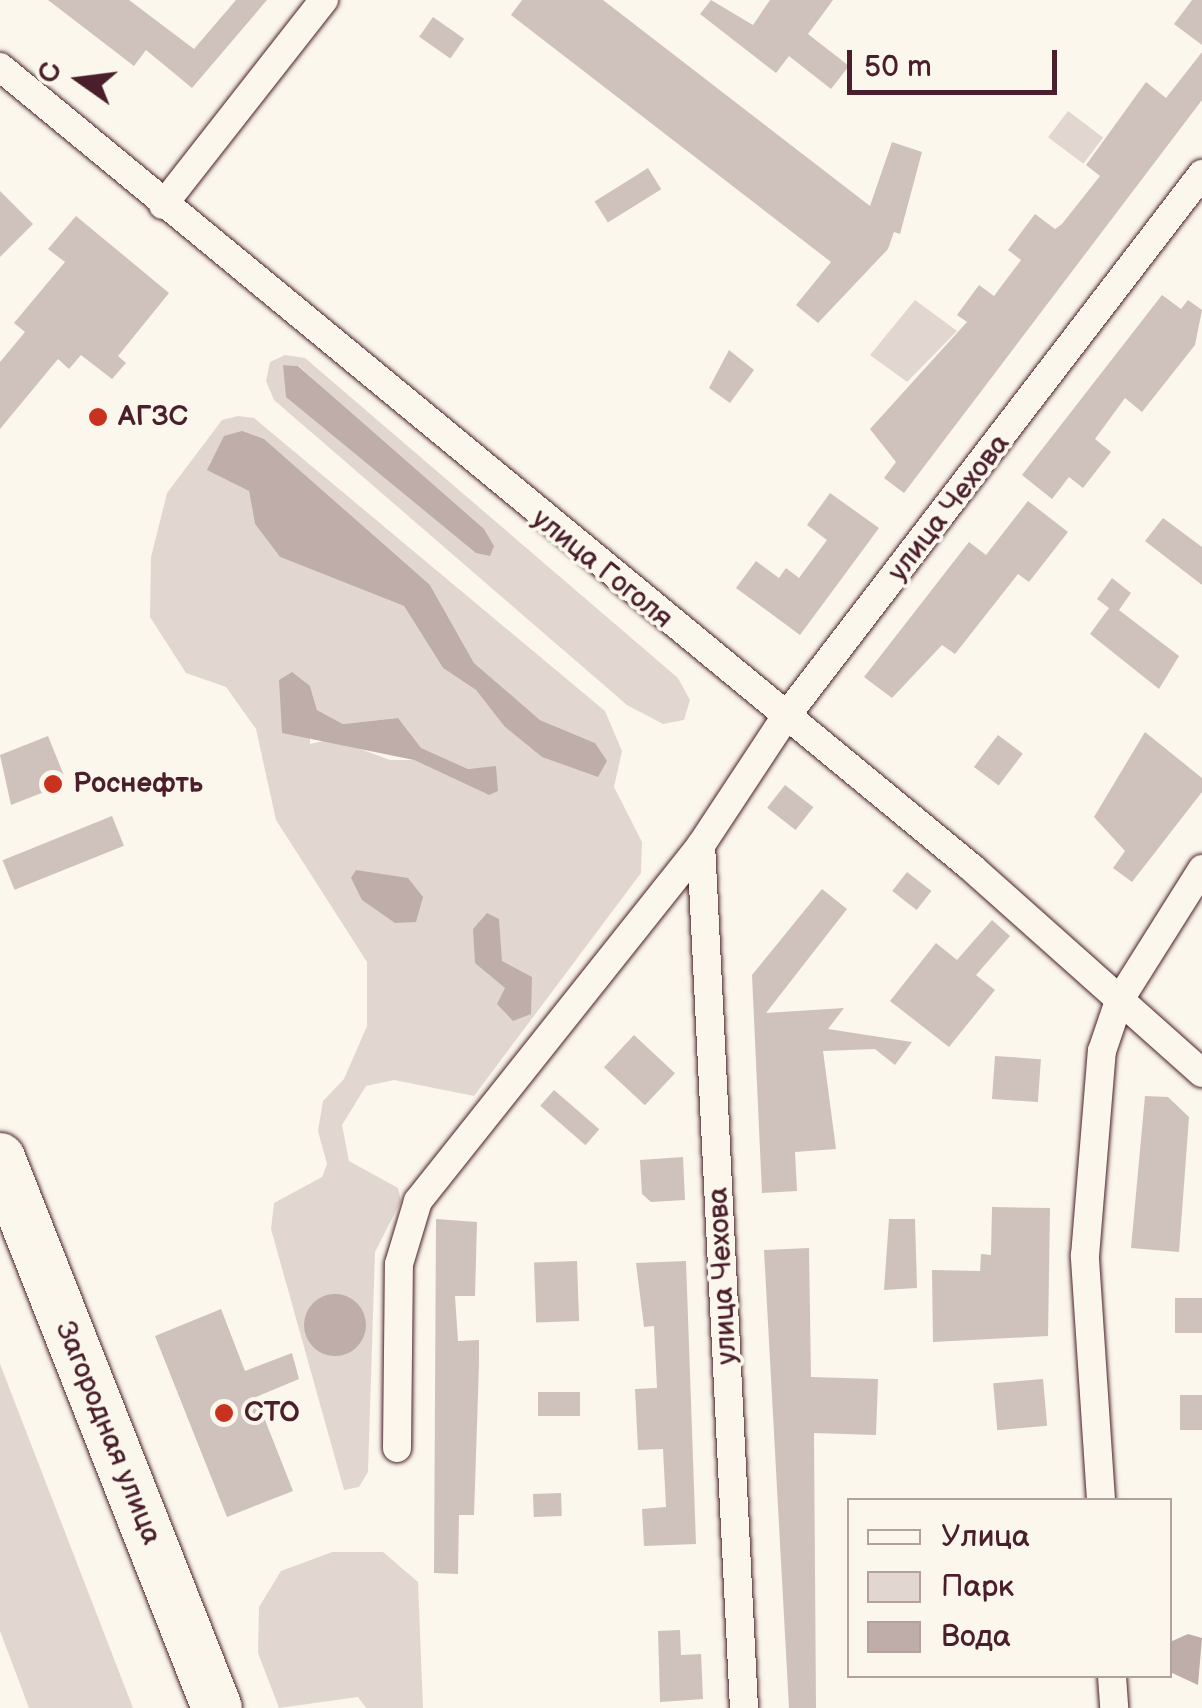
<!DOCTYPE html>
<meta charset="utf-8">
<style>
body{margin:0}
#map{position:relative;width:1202px;height:1708px;overflow:hidden;background:#fbf7ec;font-family:"Balsamiq Sans",sans-serif}
div>[style]{position:absolute}
.green>*{inset:0;background:#e2d7d0;transform-origin:0 0}
.water>*{inset:0;background:#bfadaa}
.round{border-radius:50%}
.building>*{inset:0;background:#cfc2bc;transform-origin:0 0}
.roads{filter:drop-shadow(0 0 2px #4a1f2b) drop-shadow(0 0 2px #4a1f2b)}
.street>*{height:28px;margin:-14px;padding:0 14px;transform-origin:14px;border-radius:14px;background:#fbf7ec}
.highway>*{height:50px;margin:-25px;padding:0 25px;transform-origin:25px;border-radius:25px;background:#fbf7ec}
.dots>*{width:28px;height:28px;translate:-50% -50%;box-sizing:border-box;border:5px solid #fbf7ec;border-radius:50%}
span{translate:-50% -50%;white-space:nowrap;text-align:center;line-height:1.15;-webkit-text-stroke:8px #fbf7ec;paint-order:stroke}
.poi-label{font-size:28px;color:#4a1f2b;font-weight:700}
.left{translate:0 -50%;text-align:left}
.street-label{font-size:28px;color:#4a1f2b}
.legend{position:absolute;left:847px;top:1498px;width:325px;height:180px;box-sizing:border-box;background:#fbf7ec;border:2px solid #b4a19f;margin:0;padding:12px 18px;list-style:none;font-size:30px;color:#4a1f2b}
.legend li{display:flex;align-items:center;gap:20px;height:50px}
.legend b{width:50px;border:2px solid #b4a19f}
.north{position:absolute;left:30px;top:30px;width:100px;height:100px;-webkit-text-stroke:8px #fbf7ec;paint-order:stroke;rotate:284deg;font-size:28px;font-weight:700;line-height:40px;text-align:center;color:#4a1f2b}
.north::after{content:'';display:block;margin:auto;width:35px;height:45px;background:#4a1f2b;clip-path:polygon(50% 0,100% 100%,50% 72%,0 100%)}
.scale{position:absolute;left:847px;top:50px;width:210px;height:45px;box-sizing:border-box;border:5px solid #4a1f2b;border-top:0;padding-left:12px;font-size:30px;line-height:35px;white-space:nowrap;color:#4a1f2b;-webkit-text-stroke:8px #fbf7ec;paint-order:stroke}
</style>
<div id="map">
<div class="green">
<div style="left:1068px;top:111px;width:44px;height:33px;rotate:37deg"></div>
<div style="clip-path:polygon(915px 300px,957px 331px,907px 382px,870px 355px)"></div>
<div style="clip-path:polygon(evenodd,285px 355px,305px 358px,678px 678px,690px 700px,684px 720px,663px 724px,627px 705px,274px 400px,266px 381px,270px 362px,285px 355px,283px 365px,299px 366px,494px 546px,283px 365px)"></div>
<div style="clip-path:polygon(evenodd,238px 416px,254px 418px,605px 711px,622px 751px,614px 787px,642px 842px,641px 873px,474px 1096px,394px 1080px,366px 1086px,342px 1125px,349px 1161px,398px 1188px,401px 1201px,375px 1252px,368px 1472px,359px 1487px,344px 1490px,271px 1229px,274px 1203px,322px 1177px,327px 1164px,318px 1131px,323px 1101px,344px 1079px,367px 1026px,367px 962px,276px 820px,256px 729px,226px 687px,186px 673px,150px 617px,151px 557px,167px 493px,222px 420px,238px 416px,206px 460px,430px 585px,474px 663px,540px 720px,595px 743px,504px 726px,476px 690px,443px 668px,404px 606px,280px 557px,255px 524px,249px 491px,206px 460px,238px 416px,310px 686px,317px 710px,343px 724px,398px 718px,420px 748px,468px 769px,496px 767px,489px 795px,414px 760px,390px 760px,333px 739px,310px 744px,310px 686px)"></div>
<div style="clip-path:polygon(0 1364px,133px 1708px,29px 1708px,0 1631px)"></div>
<div style="clip-path:polygon(332px 1552px,383px 1552px,418px 1582px,423px 1708px,366px 1708px,358px 1697px,279px 1708px,258px 1653px,259px 1607px,281px 1571px)"></div>
</div>
<div class="water">
<div style="clip-path:polygon(283px 365px,298px 366px,484px 529px,494px 546px,490px 556px,476px 553px,286px 397px)"></div>
<div style="clip-path:polygon(242px 431px,264px 439px,430px 585px,474px 663px,540px 720px,595px 743px,607px 761px,598px 777px,542px 757px,504px 726px,476px 690px,443px 668px,404px 606px,280px 557px,255px 524px,249px 491px,207px 470px,224px 436px)"></div>
<div style="clip-path:polygon(292px 672px,310px 686px,317px 710px,343px 724px,398px 718px,421px 748px,468px 769px,496px 766px,498px 791px,489px 795px,414px 760px,282px 733px,279px 680px)"></div>
<div style="clip-path:polygon(356px 870px,408px 878px,423px 897px,416px 922px,395px 923px,362px 900px,351px 878px)"></div>
<div style="clip-path:polygon(487px 913px,499px 919px,502px 961px,532px 977px,531px 1014px,513px 1021px,497px 1004px,505px 988px,475px 963px,473px 929px)"></div>
<div class="round" style="left:304px;top:1294px;width:62px;height:62px"></div>
<div style="clip-path:polygon(1188px 1634px,1202px 1638px,1198px 1685px,1170px 1672px,1170px 1642px)"></div>
</div>
<div class="building">
<div style="clip-path:polygon(48px 0,129px 0,194px 49px,236px 0,267px 0,192px 88px,146px 50px,134px 66px)"></div>
<div style="clip-path:polygon(522px 0,603px 0,870px 206px,892px 142px,922px 152px,900px 234px,894px 232px,888px 249px,818px 323px,796px 305px,831px 262px,511px 15px)"></div>
<div style="clip-path:polygon(711px 0,753px 25px,770px 0,833px 0,808px 34px,849px 66px,831px 89px,789px 56px,776px 73px,700px 14px)"></div>
<div style="clip-path:polygon(1192px 0,1202px 0,1202px 45px,1174px 24px)"></div>
<div style="left:433px;top:17px;width:38px;height:24px;rotate:35deg"></div>
<div style="clip-path:polygon(1202px 52px,1202px 100px,904px 493px,884px 478px,896px 462px,870px 429px,967px 322px,957px 315px,979px 285px,994px 296px,1021px 260px,1008px 250px,1035px 214px,1055px 229px,1062px 224px,1100px 176px,1086px 165px,1146px 82px,1166px 98px)"></div>
<div style="left:648px;top:168px;width:25px;height:63px;rotate:58deg"></div>
<div style="clip-path:polygon(0 191px,33px 224px,0 257px)"></div>
<div style="clip-path:polygon(76px 216px,169px 293px,118px 356px,126px 363px,112px 379px,81px 355px,69px 369px,58px 359px,0 429px,0 362px,25px 332px,14px 323px,65px 262px,48px 249px)"></div>
<div style="clip-path:polygon(1162px 295px,1181px 309px,1188px 300px,1202px 310px,1195px 345px,1142px 412px,1125px 398px,1095px 439px,1111px 452px,1083px 488px,1069px 477px,1052px 499px,1022px 475px)"></div>
<div style="clip-path:polygon(729px 350px,754px 370px,730px 403px,709px 388px)"></div>
<div style="clip-path:polygon(830px 493px,879px 528px,800px 635px,736px 588px,756px 561px,779px 578px,786px 568px,799px 578px,827px 540px,807px 525px)"></div>
<div style="clip-path:polygon(1028px 501px,1068px 532px,1029px 582px,1018px 574px,955px 654px,942px 645px,892px 698px,864px 677px,969px 542px,986px 555px)"></div>
<div style="clip-path:polygon(1163px 518px,1202px 547px,1202px 585px,1145px 541px)"></div>
<div style="clip-path:polygon(1112px 578px,1131px 593px,1119px 610px,1179px 656px,1159px 689px,1090px 634px,1109px 608px,1097px 599px)"></div>
<div style="clip-path:polygon(1145px 732px,1202px 778px,1202px 792px,1132px 882px,1113px 868px,1125px 851px,1094px 817px)"></div>
<div style="left:998px;top:735px;width:31px;height:40px;rotate:37deg"></div>
<div style="clip-path:polygon(48px 736px,67px 783px,11px 805px,0 755px)"></div>
<div style="left:785px;top:785px;width:36px;height:29px;rotate:38deg"></div>
<div style="left:112px;top:816px;width:32px;height:118px;rotate:68deg"></div>
<div style="left:907px;top:872px;width:31px;height:24px;rotate:38deg"></div>
<div style="clip-path:polygon(822px 889px,847px 909px,766px 1013px,844px 1008px,828px 1029px,912px 1042px,895px 1065px,875px 1049px,823px 1051px,836px 1149px,795px 1152px,797px 1191px,762px 1193px,752px 975px)"></div>
<div style="clip-path:polygon(992px 920px,1010px 936px,976px 975px,995px 990px,949px 1047px,890px 1001px,936px 943px,957px 960px)"></div>
<div style="left:634px;top:1035px;width:56px;height:44px;rotate:43deg"></div>
<div style="left:995px;top:1056px;width:46px;height:43px;rotate:4deg"></div>
<div style="left:554px;top:1090px;width:60px;height:21px;rotate:41deg"></div>
<div style="clip-path:polygon(1145px 1096px,1168px 1097px,1189px 1117px,1179px 1252px,1131px 1248px)"></div>
<div style="clip-path:polygon(683px 1157px,685px 1200px,651px 1202px,642px 1194px,640px 1160px)"></div>
<div style="clip-path:polygon(992px 1207px,1050px 1208px,1048px 1336px,933px 1342px,932px 1270px,980px 1271px,981px 1254px,991px 1255px)"></div>
<div style="clip-path:polygon(436px 1219px,477px 1222px,475px 1296px,455px 1296px,458px 1341px,479px 1340px,479px 1364px,474px 1515px,459px 1515px,458px 1574px,434px 1573px)"></div>
<div style="clip-path:polygon(889px 1219px,915px 1219px,917px 1288px,884px 1290px)"></div>
<div style="clip-path:polygon(809px 1248px,811px 1377px,878px 1379px,876px 1435px,814px 1433px,816px 1708px,789px 1708px,764px 1250px)"></div>
<div style="left:577px;top:1261px;width:60px;height:43px;rotate:88deg"></div>
<div style="clip-path:polygon(686px 1261px,696px 1544px,644px 1546px,642px 1509px,666px 1507px,663px 1449px,638px 1450px,635px 1389px,657px 1388px,654px 1326px,644px 1327px,636px 1263px)"></div>
<div style="left:1175px;top:1298px;width:27px;height:35px"></div>
<div style="clip-path:polygon(221px 1309px,245px 1371px,292px 1353px,299px 1379px,256px 1397px,293px 1491px,227px 1517px,155px 1336px)"></div>
<div style="left:1043px;top:1379px;width:47px;height:50px;rotate:85deg"></div>
<div style="left:580px;top:1392px;width:24px;height:42px;rotate:90deg"></div>
<div style="left:1202px;top:1395px;width:35px;height:22px;rotate:90deg"></div>
<div style="left:561px;top:1493px;width:23px;height:28px;rotate:88deg"></div>
<div style="clip-path:polygon(680px 1630px,681px 1655px,701px 1654px,703px 1699px,660px 1702px,658px 1631px)"></div>
</div>
<div class="roads">
<div class="street">
<div style="left:0;top:67px;width:1260px;rotate:39.49deg"></div>
<div style="left:972px;top:868px;width:308px;rotate:41.7deg"></div>
<div style="left:163px;top:205px;width:261px;rotate:-51.9deg"></div>
<div style="left:397px;top:1448px;width:184px;rotate:-89.4deg"></div>
<div style="left:399px;top:1264px;width:66px;rotate:-73.2deg"></div>
<div style="left:418px;top:1201px;width:455px;rotate:-51.5deg"></div>
<div style="left:1101px;top:1500px;width:245px;rotate:-93.8deg"></div>
<div style="left:1085px;top:1256px;width:206px;rotate:-85.3deg"></div>
<div style="left:1102px;top:1051px;width:53px;rotate:-71.2deg"></div>
<div style="left:1119px;top:1001px;width:156px;rotate:-57.8deg"></div>
<div style="left:1112px;top:1676px;width:32px;rotate:86deg"></div>
<div style="left:744px;top:1708px;width:864px;rotate:-92.85deg"></div>
<div style="left:701px;top:845px;width:151px;rotate:-56.6deg"></div>
<div style="left:784px;top:719px;width:687px;rotate:-52.51deg"></div>
</div>
<div class="highway">
<div style="left:0;top:1158px;width:591px;rotate:68.47deg"></div>
</div>
</div>
<div class="dots">
<div style="left:98px;top:417px;background:#c8321e"></div>
<div style="left:53px;top:784px;background:#c8321e"></div>
<div style="left:224px;top:1413px;background:#c8321e"></div>
</div>
<div class="poi-label">
<span class="left" style="left:118px;top:417px">АГЗС</span>
<span class="left" style="left:73px;top:784px">Роснефть</span>
<span class="left" style="left:244px;top:1413px">СТО</span>
</div>
<div class="street-label">
<span style="left:949px;top:508px;rotate:-52deg">улица Чехова</span>
<span style="left:602px;top:569px;rotate:39deg">улица Гоголя</span>
<span style="left:723px;top:1276px;rotate:-93deg">улица Чехова</span>
<span style="left:108px;top:1433px;rotate:68deg">Загородная улица</span>
</div>
<ul class="legend">
<li><b style="height:12px;background:#fbf7ec"></b>Улица</li>
<li><b style="height:28px;background:#e2d7d0"></b>Парк</li>
<li><b style="height:28px;background:#bfadaa"></b>Вода</li>
</ul>
<div class="north">С</div>
<div class="scale">50 m</div>
</div>
